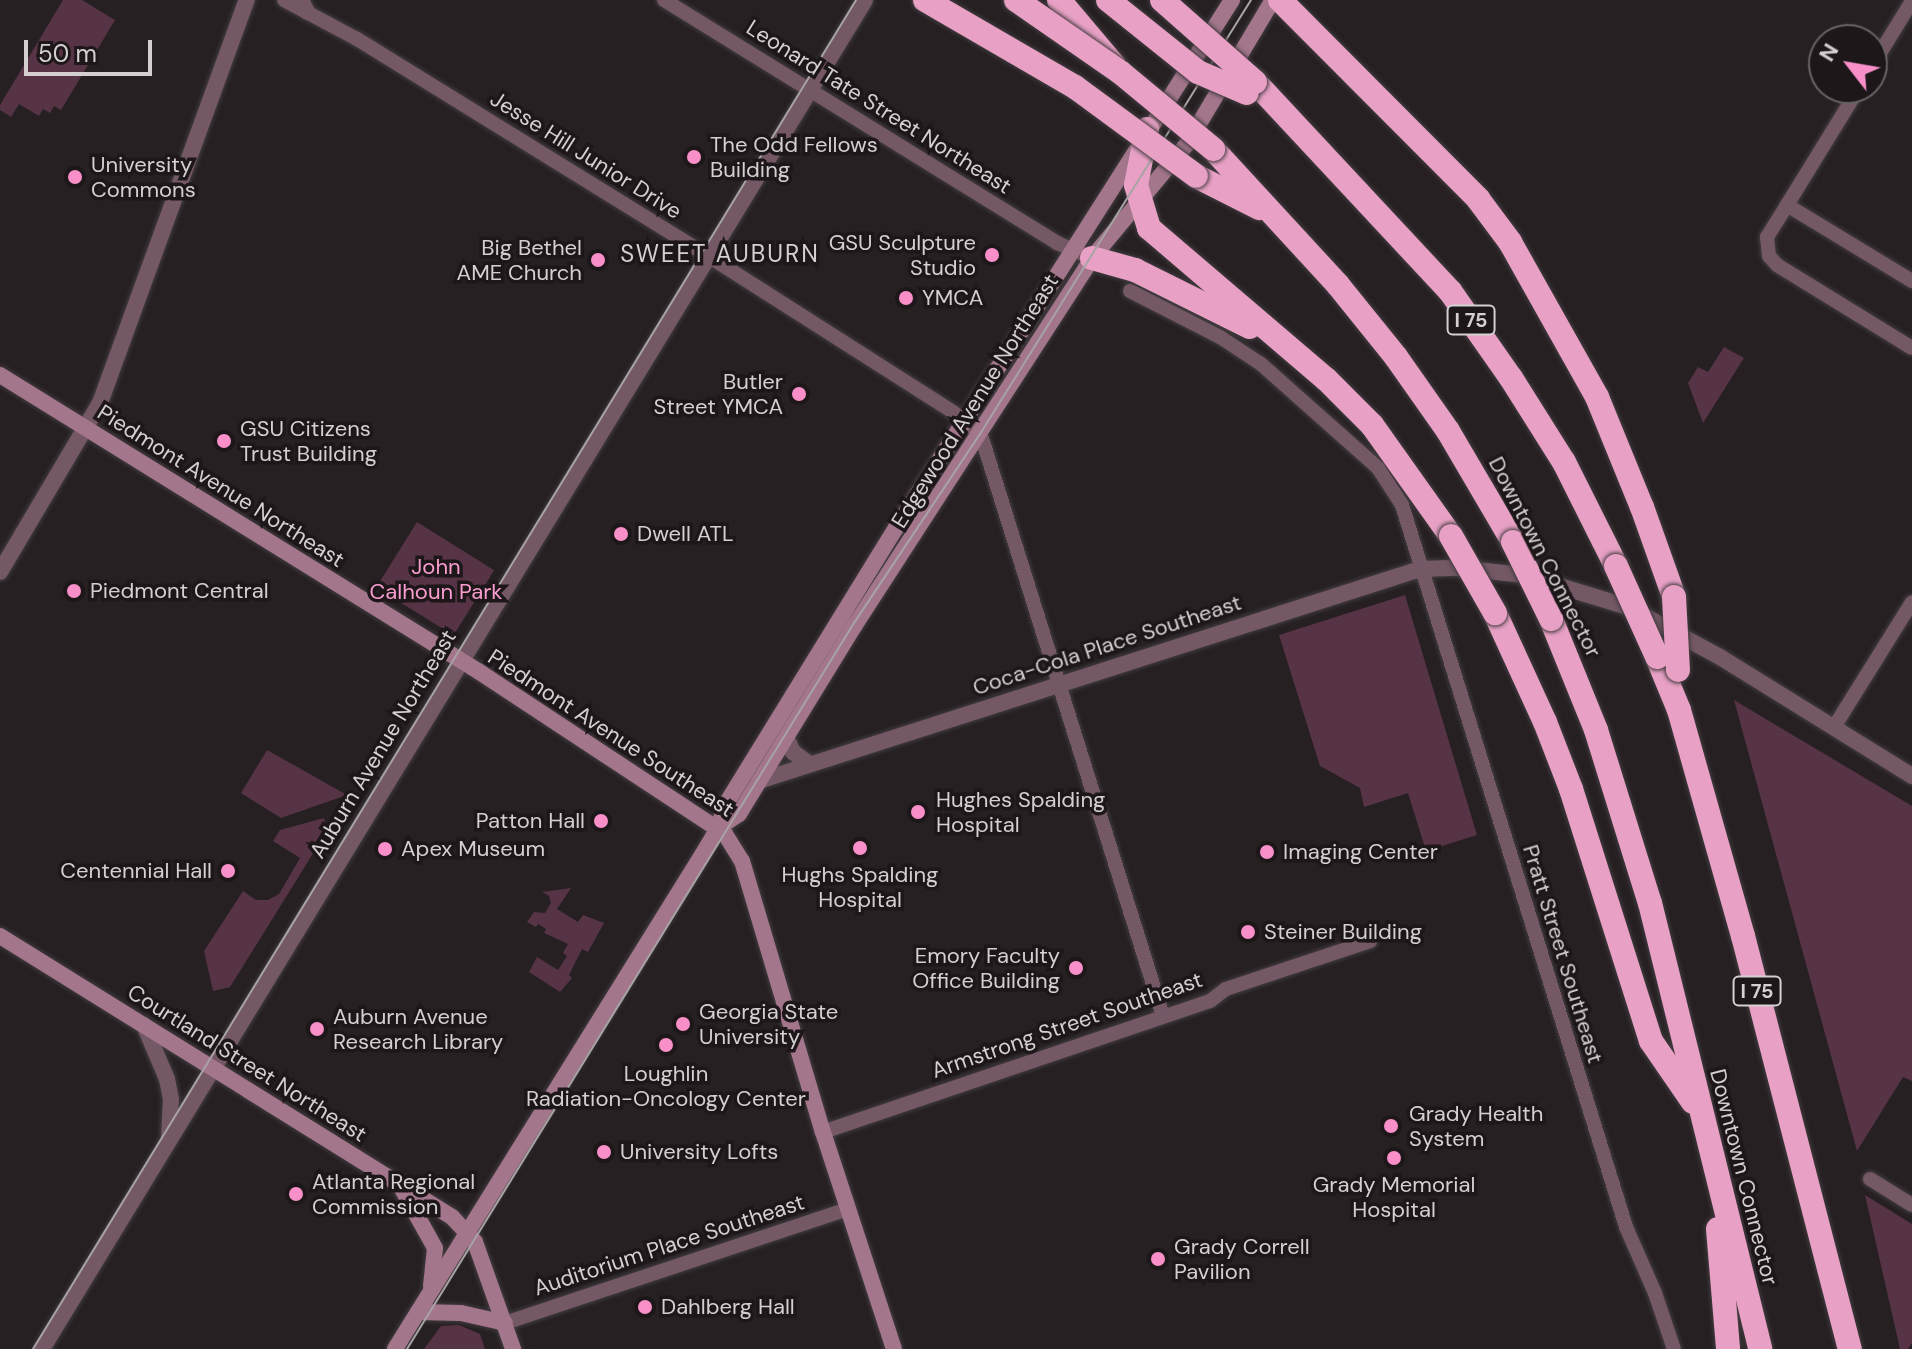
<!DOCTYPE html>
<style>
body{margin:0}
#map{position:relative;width:1912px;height:1349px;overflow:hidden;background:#262023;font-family:"DM Sans",sans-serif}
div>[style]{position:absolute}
.green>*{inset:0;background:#563345;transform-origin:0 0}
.roads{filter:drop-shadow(0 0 2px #423c3f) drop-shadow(0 0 2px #423c3f)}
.minor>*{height:14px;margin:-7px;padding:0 7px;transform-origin:7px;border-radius:7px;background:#745866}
.tertiary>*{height:16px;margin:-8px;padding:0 8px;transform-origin:8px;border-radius:8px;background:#745866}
.secondary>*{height:16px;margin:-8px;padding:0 8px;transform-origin:8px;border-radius:8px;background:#a3768c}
.motorway>*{height:24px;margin:-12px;padding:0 12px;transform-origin:12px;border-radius:12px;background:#e8a1c5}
.tram>*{height:2px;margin:-1px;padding:0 1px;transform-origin:1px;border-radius:1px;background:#a7a3a5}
.bridges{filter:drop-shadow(0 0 2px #423c3f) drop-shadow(0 0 2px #423c3f)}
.motorway-bridge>*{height:24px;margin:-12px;padding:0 12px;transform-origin:12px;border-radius:12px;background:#e8a1c5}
.dots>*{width:22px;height:22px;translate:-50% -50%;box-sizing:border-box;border:4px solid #1d171a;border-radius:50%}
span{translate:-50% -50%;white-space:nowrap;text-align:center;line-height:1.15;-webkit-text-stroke:7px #1d171a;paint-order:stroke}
.shield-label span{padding:2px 6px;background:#1d171a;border:2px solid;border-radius:6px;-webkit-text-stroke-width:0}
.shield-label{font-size:20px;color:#d4d0d2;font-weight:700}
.street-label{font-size:22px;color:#d4d0d2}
.poi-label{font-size:22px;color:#d4d0d2}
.left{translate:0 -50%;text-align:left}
.right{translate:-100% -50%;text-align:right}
.park-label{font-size:22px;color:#fa9dce}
.neighbourhood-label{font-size:24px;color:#d4d0d2;letter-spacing:2px}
.north{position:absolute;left:1808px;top:24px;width:80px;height:80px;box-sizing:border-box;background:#1d171a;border:2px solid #666164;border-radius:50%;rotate:301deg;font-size:22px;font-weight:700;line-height:32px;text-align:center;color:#d4d0d2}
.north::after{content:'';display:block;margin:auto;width:28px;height:36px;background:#f98fc8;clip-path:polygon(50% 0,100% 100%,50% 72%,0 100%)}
.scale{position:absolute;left:24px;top:40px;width:128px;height:36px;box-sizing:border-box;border:4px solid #d4d0d2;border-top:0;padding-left:10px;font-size:24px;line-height:28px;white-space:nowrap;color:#d4d0d2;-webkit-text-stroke:6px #1d171a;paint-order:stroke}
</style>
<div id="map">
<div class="green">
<div style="clip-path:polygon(63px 0,82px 0,115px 20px,61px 110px,54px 106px,50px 113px,43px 109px,39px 116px,19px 104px,11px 117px,0 110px,0 105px)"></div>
<div style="clip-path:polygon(1724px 347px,1744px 358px,1703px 423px,1688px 383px,1698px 367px,1708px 372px)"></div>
<div style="left:417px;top:522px;width:91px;height:77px;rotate:32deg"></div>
<div style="clip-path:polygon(1405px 595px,1477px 835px,1426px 851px,1408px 793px,1364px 807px,1360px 788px,1320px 766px,1279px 635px)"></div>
<div style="clip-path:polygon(1734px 700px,1912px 806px,1912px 1081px,1903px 1077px,1857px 1151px)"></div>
<div style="clip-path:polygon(267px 750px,347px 795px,281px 818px,241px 793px)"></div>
<div style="clip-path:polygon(324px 818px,327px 831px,230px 987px,213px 991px,204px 951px,243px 891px,256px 900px,268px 900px,279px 894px,300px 858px,273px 841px,280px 830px)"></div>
<div style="clip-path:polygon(571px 888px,557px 909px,578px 922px,583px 915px,604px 923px,588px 952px,582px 949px,569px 975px,572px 978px,560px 992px,529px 972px,537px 957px,558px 970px,567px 956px,563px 953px,568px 944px,544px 933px,546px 929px,538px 924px,536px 927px,527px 922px,534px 912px,545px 913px,551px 903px,549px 896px,542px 892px)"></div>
<div style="clip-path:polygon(1865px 1195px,1912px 1224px,1912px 1343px,1908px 1349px,1900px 1349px)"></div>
<div style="clip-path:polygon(459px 1325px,480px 1334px,485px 1349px,424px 1349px,441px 1326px)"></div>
</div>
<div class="roads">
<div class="minor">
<div style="left:284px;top:0;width:83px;rotate:28.1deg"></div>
<div style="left:357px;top:39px;width:405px;rotate:31.7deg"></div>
<div style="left:702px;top:252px;width:298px;rotate:32.5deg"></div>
<div style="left:953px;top:412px;width:36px;rotate:39deg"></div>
<div style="left:981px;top:435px;width:609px;rotate:72.61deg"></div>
<div style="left:664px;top:0;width:462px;rotate:31.7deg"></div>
<div style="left:1057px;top:243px;width:38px;rotate:23deg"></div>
<div style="left:1872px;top:66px;width:76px;rotate:-58.4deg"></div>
<div style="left:1787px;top:205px;width:137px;rotate:-58.4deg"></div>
<div style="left:1912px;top:281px;width:146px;rotate:-148.7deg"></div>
<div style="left:1787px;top:205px;width:38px;rotate:122deg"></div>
<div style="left:1767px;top:237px;width:19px;rotate:84deg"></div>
<div style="left:1769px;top:256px;width:12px;rotate:48deg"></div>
<div style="left:1777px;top:265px;width:158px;rotate:31.6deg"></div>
<div style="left:1130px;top:291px;width:101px;rotate:27.1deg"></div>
<div style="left:1220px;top:337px;width:49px;rotate:33.4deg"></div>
<div style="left:1261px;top:364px;width:157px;rotate:41.6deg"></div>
<div style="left:1378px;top:468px;width:44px;rotate:57deg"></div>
<div style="left:1402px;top:505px;width:756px;rotate:72.76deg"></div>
<div style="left:1626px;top:1227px;width:72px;rotate:66.3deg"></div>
<div style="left:1655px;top:1293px;width:59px;rotate:71.3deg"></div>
<div style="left:1834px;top:727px;width:147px;rotate:-58deg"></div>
<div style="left:823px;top:1132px;width:409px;rotate:-18.7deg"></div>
<div style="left:1210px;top:1001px;width:20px;rotate:-37deg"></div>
<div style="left:1226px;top:989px;width:152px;rotate:-18.4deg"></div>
<div style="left:1870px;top:1179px;width:49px;rotate:31.8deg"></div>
<div style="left:505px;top:1323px;width:361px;rotate:-18.4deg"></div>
</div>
<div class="tertiary">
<div style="left:301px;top:0;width:13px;rotate:63deg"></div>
<div style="left:0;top:572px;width:196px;rotate:-59.4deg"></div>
<div style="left:100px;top:403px;width:429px;rotate:-70deg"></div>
<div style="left:786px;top:737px;width:17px;rotate:65deg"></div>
<div style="left:793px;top:752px;width:19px;rotate:36deg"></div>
<div style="left:759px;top:781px;width:694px;rotate:-17.78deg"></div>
<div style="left:1420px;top:569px;width:38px;rotate:-2deg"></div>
<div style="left:1458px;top:568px;width:65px;rotate:6.1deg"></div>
<div style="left:1523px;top:575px;width:110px;rotate:16.9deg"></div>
<div style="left:1628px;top:607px;width:105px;rotate:28.5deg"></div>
<div style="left:1720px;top:657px;width:226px;rotate:31.8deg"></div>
<div style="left:144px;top:1025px;width:59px;rotate:66.9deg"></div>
<div style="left:167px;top:1079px;width:20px;rotate:79deg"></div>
<div style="left:171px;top:1099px;width:39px;rotate:93deg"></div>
<div style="left:42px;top:1349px;width:1580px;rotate:-58.61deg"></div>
</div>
<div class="secondary">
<div style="left:0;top:375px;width:562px;rotate:31.77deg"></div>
<div style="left:478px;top:671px;width:296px;rotate:33.4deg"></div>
<div style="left:725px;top:834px;width:32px;rotate:58deg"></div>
<div style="left:742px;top:861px;width:283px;rotate:73.4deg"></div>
<div style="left:823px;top:1132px;width:228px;rotate:71.9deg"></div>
<div style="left:718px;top:828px;width:25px;rotate:-34deg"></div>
<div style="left:739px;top:814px;width:222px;rotate:-58.5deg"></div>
<div style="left:855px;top:625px;width:437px;rotate:-57.1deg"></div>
<div style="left:1092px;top:258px;width:148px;rotate:-50.2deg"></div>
<div style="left:1187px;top:144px;width:168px;rotate:-59.2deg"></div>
<div style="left:0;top:936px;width:532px;rotate:31.87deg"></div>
<div style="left:452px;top:1217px;width:34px;rotate:47deg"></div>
<div style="left:475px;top:1242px;width:114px;rotate:70.4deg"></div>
<div style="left:401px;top:1187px;width:70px;rotate:60.9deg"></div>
<div style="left:435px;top:1248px;width:38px;rotate:96deg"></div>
<div style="left:418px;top:1312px;width:43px;rotate:1.3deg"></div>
<div style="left:461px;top:1313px;width:45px;rotate:12.8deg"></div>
<div style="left:395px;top:1349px;width:582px;rotate:-58.14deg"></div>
<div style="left:702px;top:855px;width:31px;rotate:-59deg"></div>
<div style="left:718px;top:828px;width:25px;rotate:-72deg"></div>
<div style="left:726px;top:804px;width:324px;rotate:-58.4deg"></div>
<div style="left:896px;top:528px;width:626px;rotate:-57.53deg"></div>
</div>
<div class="motorway">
<div style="left:1059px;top:0;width:85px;rotate:49.8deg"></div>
<div style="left:1280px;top:0;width:281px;rotate:45.1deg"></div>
<div style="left:1478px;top:199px;width:54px;rotate:53.3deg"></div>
<div style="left:1510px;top:242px;width:178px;rotate:60.7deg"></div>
<div style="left:1597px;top:397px;width:119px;rotate:67.8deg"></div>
<div style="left:1642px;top:507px;width:96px;rotate:70.4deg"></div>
<div style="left:1255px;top:82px;width:286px;rotate:47deg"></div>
<div style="left:1450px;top:291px;width:106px;rotate:55deg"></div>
<div style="left:1511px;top:378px;width:99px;rotate:57.8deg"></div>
<div style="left:1564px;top:462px;width:116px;rotate:63.4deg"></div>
<div style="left:1147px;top:129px;width:57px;rotate:101.1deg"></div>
<div style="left:1136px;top:185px;width:45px;rotate:73.2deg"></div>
<div style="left:1149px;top:228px;width:233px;rotate:40.5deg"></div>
<div style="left:1326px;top:379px;width:65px;rotate:45deg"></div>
<div style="left:1372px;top:425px;width:136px;rotate:54.6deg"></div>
<div style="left:1213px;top:149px;width:185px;rotate:47.4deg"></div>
<div style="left:1338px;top:285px;width:92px;rotate:51.1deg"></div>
<div style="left:1396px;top:357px;width:90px;rotate:54.9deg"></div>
<div style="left:1448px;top:431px;width:129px;rotate:59.6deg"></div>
<div style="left:1196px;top:176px;width:71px;rotate:26.9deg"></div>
<div style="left:1092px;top:258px;width:45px;rotate:15.6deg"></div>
<div style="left:1135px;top:270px;width:128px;rotate:26.4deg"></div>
<div style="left:1495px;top:613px;width:120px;rotate:65.4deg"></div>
<div style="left:1545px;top:722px;width:72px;rotate:68.8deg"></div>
<div style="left:1571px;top:789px;width:264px;rotate:72.4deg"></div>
<div style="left:1651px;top:1041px;width:74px;rotate:55.5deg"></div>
<div style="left:1551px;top:619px;width:120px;rotate:67.9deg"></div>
<div style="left:1596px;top:730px;width:181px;rotate:72.7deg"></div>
<div style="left:1650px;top:903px;width:459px;rotate:76.1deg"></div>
<div style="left:1657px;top:657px;width:57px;rotate:67.5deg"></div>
<div style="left:1679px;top:710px;width:235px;rotate:74.2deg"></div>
<div style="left:1743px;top:936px;width:427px;rotate:75.5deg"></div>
<div style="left:1718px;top:1229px;width:120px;rotate:85.2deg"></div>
</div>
</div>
<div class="tram">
<div style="left:33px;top:1349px;width:1580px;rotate:-58.61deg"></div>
<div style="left:407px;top:1349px;width:853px;rotate:-58.38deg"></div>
<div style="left:854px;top:623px;width:227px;rotate:-56.3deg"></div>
<div style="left:980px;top:434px;width:512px;rotate:-58.02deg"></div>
</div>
<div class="bridges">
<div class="motorway-bridge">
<div style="left:925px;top:0;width:173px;rotate:30.1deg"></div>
<div style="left:1075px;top:87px;width:150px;rotate:36.3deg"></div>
<div style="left:1016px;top:0;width:126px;rotate:34.7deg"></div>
<div style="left:1120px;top:72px;width:121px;rotate:39.6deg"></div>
<div style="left:1108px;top:0;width:115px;rotate:38.7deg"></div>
<div style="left:1198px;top:72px;width:53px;rotate:23.2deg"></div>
<div style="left:1162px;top:0;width:124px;rotate:41.4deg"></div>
<div style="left:1451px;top:536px;width:89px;rotate:60.3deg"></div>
<div style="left:1513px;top:542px;width:86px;rotate:63.7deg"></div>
<div style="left:1616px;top:566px;width:100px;rotate:65.7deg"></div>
<div style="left:1674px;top:597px;width:73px;rotate:86.9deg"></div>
</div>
</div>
<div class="dots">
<div style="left:694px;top:157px;background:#f98fc8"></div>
<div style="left:75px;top:177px;background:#f98fc8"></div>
<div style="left:992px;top:255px;background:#f98fc8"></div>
<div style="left:598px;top:260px;background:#f98fc8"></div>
<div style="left:906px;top:298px;background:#f98fc8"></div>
<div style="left:799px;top:394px;background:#f98fc8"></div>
<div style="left:224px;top:441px;background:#f98fc8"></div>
<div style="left:621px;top:534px;background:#f98fc8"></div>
<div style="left:74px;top:591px;background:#f98fc8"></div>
<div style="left:918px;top:812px;background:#f98fc8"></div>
<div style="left:601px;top:821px;background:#f98fc8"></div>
<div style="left:860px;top:848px;background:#f98fc8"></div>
<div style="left:385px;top:849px;background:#f98fc8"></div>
<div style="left:1267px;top:852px;background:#f98fc8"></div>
<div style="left:228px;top:871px;background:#f98fc8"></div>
<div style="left:1248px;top:932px;background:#f98fc8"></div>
<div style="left:1076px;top:968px;background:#f98fc8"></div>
<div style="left:683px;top:1024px;background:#f98fc8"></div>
<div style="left:317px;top:1029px;background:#f98fc8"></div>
<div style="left:666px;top:1045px;background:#f98fc8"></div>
<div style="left:1391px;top:1126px;background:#f98fc8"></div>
<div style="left:604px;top:1152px;background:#f98fc8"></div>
<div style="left:1394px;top:1158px;background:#f98fc8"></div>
<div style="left:296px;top:1194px;background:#f98fc8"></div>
<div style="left:1158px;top:1259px;background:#f98fc8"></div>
<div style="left:645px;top:1307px;background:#f98fc8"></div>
</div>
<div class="shield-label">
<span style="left:1471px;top:320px">I 75</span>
<span style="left:1757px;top:991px">I 75</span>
</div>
<div class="street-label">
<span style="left:879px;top:107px;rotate:32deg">Leonard Tate Street Northeast</span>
<span style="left:586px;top:155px;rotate:32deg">Jesse Hill Junior Drive</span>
<span style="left:975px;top:401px;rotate:-58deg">Edgewood Avenue Northeast</span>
<span style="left:221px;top:486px;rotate:32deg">Piedmont Avenue Northeast</span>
<span style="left:1545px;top:557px;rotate:63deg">Downtown Connector</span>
<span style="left:1107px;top:645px;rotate:-18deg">Coca-Cola Place Southeast</span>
<span style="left:611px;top:733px;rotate:33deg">Piedmont Avenue Southeast</span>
<span style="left:383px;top:744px;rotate:-59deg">Auburn Avenue Northeast</span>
<span style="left:1563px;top:954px;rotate:73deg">Pratt Street Southeast</span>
<span style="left:1067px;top:1025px;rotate:-19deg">Armstrong Street Southeast</span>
<span style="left:247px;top:1063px;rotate:32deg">Courtland Street Northeast</span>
<span style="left:1744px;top:1177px;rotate:76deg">Downtown Connector</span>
<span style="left:669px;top:1245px;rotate:-18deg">Auditorium Place Southeast</span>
</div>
<div class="poi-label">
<span class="left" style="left:710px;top:157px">The Odd Fellows<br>Building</span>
<span class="left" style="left:91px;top:177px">University<br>Commons</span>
<span class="right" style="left:976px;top:255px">GSU Sculpture<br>Studio</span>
<span class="right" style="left:582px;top:260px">Big Bethel<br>AME Church</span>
<span class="left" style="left:922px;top:298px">YMCA</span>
<span class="right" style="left:783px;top:394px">Butler<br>Street YMCA</span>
<span class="left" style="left:240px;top:441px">GSU Citizens<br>Trust Building</span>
<span class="left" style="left:637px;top:534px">Dwell ATL</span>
<span class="left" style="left:90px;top:591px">Piedmont Central</span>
<span class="left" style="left:936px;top:812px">Hughes Spalding<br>Hospital</span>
<span class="right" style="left:585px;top:821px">Patton Hall</span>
<span class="left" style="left:401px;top:849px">Apex Museum</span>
<span class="left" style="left:1283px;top:852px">Imaging Center</span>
<span class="right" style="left:212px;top:871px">Centennial Hall</span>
<span style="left:860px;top:887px">Hughs Spalding<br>Hospital</span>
<span class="left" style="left:1264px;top:932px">Steiner Building</span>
<span class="right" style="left:1060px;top:968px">Emory Faculty<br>Office Building</span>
<span class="left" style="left:699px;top:1024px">Georgia State<br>University</span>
<span class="left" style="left:333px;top:1029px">Auburn Avenue<br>Research Library</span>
<span style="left:666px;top:1086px">Loughlin<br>Radiation-Oncology Center</span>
<span class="left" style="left:1409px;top:1126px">Grady Health<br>System</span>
<span class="left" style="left:620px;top:1152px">University Lofts</span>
<span class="left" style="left:312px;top:1194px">Atlanta Regional<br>Commission</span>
<span style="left:1394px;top:1197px">Grady Memorial<br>Hospital</span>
<span class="left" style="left:1174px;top:1259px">Grady Correll<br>Pavilion</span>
<span class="left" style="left:661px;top:1307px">Dahlberg Hall</span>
</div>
<div class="park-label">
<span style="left:436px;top:579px">John<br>Calhoun Park</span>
</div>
<div class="neighbourhood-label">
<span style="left:720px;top:254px">SWEET AUBURN</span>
</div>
<div class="north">N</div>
<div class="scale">50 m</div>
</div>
